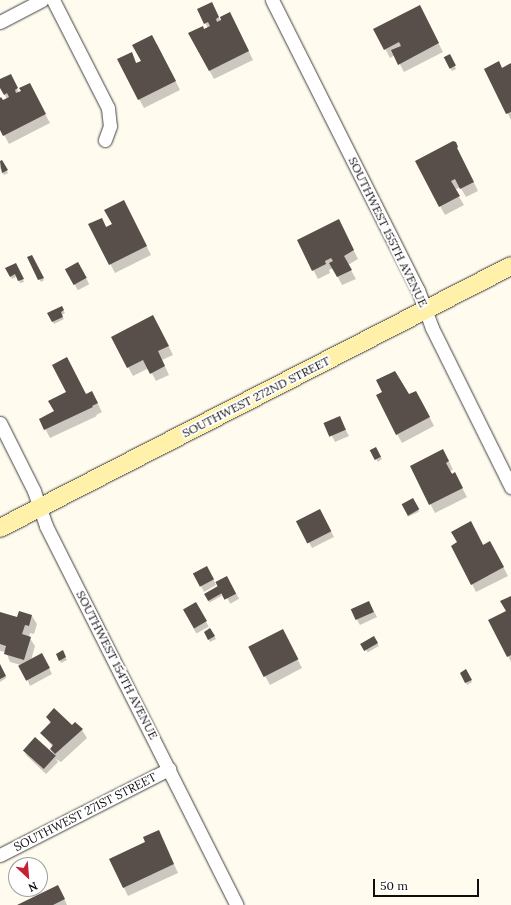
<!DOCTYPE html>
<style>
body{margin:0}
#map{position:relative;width:511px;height:905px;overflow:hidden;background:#fffbef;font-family:Lora,serif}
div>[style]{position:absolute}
.shadow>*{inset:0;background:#0003;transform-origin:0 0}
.building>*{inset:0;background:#584e4a;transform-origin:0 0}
.roads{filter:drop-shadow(0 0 1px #414141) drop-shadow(0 0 1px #414141)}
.street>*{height:13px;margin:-6.5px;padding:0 6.5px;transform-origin:6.5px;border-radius:6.5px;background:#fff}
.secondary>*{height:18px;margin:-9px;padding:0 9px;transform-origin:9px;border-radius:9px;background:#fff0aa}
span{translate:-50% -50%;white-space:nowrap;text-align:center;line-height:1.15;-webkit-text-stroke:4px #fff;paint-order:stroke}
.street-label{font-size:12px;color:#0e0e0e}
.north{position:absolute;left:8px;top:857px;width:40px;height:40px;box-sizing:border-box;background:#fff;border:1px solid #9f9f9f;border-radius:50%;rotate:154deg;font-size:11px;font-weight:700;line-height:16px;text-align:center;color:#0e0e0e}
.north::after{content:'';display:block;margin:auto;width:14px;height:18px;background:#c71e31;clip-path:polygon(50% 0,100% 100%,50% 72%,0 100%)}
.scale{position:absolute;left:373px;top:879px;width:106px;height:18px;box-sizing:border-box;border:2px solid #0e0e0e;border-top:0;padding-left:5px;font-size:12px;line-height:14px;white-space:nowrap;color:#0e0e0e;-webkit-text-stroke:3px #fff;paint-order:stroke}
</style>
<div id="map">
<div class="shadow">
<div style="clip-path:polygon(198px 10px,216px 12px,221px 22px,230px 13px,253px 60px,214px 79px,189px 33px,208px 28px)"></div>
<div style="clip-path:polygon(424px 15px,443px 52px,404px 72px,395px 55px,390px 58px,375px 29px)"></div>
<div style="clip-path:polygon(157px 44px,180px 90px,144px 108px,139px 99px,131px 54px,137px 64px,142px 61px)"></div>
<div style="clip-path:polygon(450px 55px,456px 69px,452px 71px,445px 57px)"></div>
<div style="clip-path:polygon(511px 65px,511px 120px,485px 69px,502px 69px)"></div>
<div style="clip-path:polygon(0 81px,15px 84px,19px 93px,34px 93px,50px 123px,9px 144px,0 127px,0 99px,3px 102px,7px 99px,0 86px)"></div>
<div style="clip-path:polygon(455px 143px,478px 191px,466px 197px,460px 187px,455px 190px,464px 205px,445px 215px,440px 206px)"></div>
<div style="clip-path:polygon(2px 161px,8px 173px,4px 175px,0 168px,0 162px)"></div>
<div style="clip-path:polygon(128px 210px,151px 255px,115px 273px,90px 225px,102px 219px,107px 228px,113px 225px)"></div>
<div style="clip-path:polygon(343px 229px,358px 259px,348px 265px,356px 279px,342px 285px,333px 268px,329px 270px,330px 273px,318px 279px,298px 240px)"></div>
<div style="clip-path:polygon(32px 256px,44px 280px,41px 282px,28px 258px)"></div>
<div style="left:78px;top:263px;width:24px;height:13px;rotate:62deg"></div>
<div style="clip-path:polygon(15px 264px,24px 282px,20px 283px,17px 276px,12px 279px,7px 268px)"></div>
<div style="clip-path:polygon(61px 307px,65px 313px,61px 315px,64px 319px,54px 324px,49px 314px)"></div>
<div style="clip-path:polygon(158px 325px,173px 355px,162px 360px,169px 375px,156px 381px,149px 368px,133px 376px,128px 367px)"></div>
<div style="clip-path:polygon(86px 395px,96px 400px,102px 412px,96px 415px,97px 416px,50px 438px,40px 419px)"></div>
<div style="clip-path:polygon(409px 396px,421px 400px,434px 426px,402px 443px,397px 434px)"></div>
<div style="clip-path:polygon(342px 423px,349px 436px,335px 442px,326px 424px)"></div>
<div style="clip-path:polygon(376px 448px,382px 459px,378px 462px,371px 450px)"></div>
<div style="clip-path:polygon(448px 459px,453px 470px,450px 471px,459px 482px,467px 497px,435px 513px,411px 466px)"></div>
<div style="left:413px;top:499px;width:14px;height:12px;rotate:65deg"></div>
<div style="clip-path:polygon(322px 515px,334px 537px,312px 548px,298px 521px)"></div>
<div style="clip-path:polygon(476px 531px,484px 546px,495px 551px,508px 576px,476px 592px,472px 584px)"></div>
<div style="clip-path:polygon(207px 567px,216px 585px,204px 592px,201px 586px)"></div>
<div style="left:227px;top:577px;width:25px;height:10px;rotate:61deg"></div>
<div style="left:217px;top:587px;width:10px;height:14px;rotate:61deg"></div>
<div style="clip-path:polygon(511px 597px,511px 662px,508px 656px,507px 612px)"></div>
<div style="clip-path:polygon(369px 602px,377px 617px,360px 625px,357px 620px)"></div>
<div style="left:196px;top:603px;width:27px;height:14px;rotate:62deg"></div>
<div style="clip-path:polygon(0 613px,18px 619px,32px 616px,37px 624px,34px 634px,30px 633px,29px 637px,35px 646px,31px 660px,42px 655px,52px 674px,30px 686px,21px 665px,10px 662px,6px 652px,0 651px)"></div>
<div style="clip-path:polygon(210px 629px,216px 639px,210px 642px,205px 632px)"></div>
<div style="left:374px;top:638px;width:9px;height:13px;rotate:58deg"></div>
<div style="clip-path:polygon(287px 639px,302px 668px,270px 685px,265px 676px)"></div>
<div style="clip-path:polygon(62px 652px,67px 660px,61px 663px,57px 654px)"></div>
<div style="clip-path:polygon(0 667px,6px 678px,0 682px)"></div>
<div style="clip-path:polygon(466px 671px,472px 682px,467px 685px,461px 673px)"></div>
<div style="clip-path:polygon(47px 717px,82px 730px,87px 738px,61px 762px,56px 759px,58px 762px,46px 774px,27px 756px,24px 750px,55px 755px,51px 749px,53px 747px,41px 733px,50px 723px)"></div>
<div style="clip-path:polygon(163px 840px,178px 873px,128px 896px,110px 859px,146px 842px)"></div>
<div style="clip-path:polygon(62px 894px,67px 905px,20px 905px)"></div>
</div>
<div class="building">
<div style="clip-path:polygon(212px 2px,219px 17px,216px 19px,217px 22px,221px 20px,220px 17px,230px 12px,249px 51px,209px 71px,188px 33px,203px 26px,204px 29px,210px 26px,208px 22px,204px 24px,197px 9px)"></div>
<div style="clip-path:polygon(420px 5px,439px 43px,398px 65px,391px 50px,401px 46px,399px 42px,384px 50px,373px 29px)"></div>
<div style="clip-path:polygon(152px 35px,176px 81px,138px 100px,117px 59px,132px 52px,136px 63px,141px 61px,132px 45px)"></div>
<div style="left:450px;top:54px;width:13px;height:7px;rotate:63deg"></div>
<div style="clip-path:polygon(499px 61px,502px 68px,511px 63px,511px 112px,506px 114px,484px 69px)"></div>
<div style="clip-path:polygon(11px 74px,18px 88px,15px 90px,16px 93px,21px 91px,19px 88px,30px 83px,46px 114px,3px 136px,0 130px,0 98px,1px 97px,3px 100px,9px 97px,7px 93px,4px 95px,0 88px,0 79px)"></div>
<div style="clip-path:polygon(453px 141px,456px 142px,458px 147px,457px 148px,474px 182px,460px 189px,455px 179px,451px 181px,460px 196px,439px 207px,415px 161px)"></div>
<div style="clip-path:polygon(2px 160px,8px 170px,2px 173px,0 161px)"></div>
<div style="clip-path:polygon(124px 200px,147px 246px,109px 265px,88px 224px,102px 218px,106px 227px,112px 224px,104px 210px)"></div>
<div style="clip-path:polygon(339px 219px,354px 250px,344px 256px,352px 270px,337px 277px,329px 263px,333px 261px,331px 258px,325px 261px,326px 264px,312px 271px,297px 240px)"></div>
<div style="clip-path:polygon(32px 255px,44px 278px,38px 280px,27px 257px)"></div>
<div style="left:78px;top:262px;width:18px;height:15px;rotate:61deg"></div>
<div style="clip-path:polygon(16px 263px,24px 279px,18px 281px,15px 274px,10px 277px,5px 268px)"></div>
<div style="clip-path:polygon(62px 306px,64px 310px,61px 312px,63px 317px,52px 322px,47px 313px)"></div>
<div style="clip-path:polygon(153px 315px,169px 346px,158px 351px,165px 366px,150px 374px,143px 360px,127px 368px,111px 337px)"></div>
<div style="clip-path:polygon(67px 357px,86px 394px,92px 391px,98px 403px,92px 406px,93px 407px,44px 430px,39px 419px,54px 411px,48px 401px,66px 392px,52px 365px)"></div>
<div style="clip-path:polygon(395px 371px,409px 394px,416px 391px,430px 417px,396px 435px,376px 395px,382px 392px,376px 380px)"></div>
<div style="left:340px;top:416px;width:15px;height:18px;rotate:67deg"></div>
<div style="left:376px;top:447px;width:11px;height:7px;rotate:63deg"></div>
<div style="clip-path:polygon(443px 449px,449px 461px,446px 463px,452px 474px,455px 472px,463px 488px,429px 505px,410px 466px)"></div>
<div style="left:413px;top:498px;width:13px;height:13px;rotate:61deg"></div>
<div style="left:320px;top:509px;width:25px;height:27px;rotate:63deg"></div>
<div style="clip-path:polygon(471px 521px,483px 545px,490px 541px,504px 567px,471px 585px,451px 546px,457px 542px,451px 532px)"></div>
<div style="left:207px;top:566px;width:15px;height:16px;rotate:62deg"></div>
<div style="left:227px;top:576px;width:20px;height:13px;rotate:63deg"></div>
<div style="left:218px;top:586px;width:8px;height:16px;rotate:60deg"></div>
<div style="clip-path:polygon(511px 596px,511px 655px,507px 657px,488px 620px,506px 611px,500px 601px)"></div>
<div style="left:369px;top:601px;width:12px;height:20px;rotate:66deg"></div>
<div style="left:196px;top:602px;width:22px;height:15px;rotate:60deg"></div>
<div style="clip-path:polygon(19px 611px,32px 615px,29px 626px,25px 625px,22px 634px,31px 637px,24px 660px,4px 654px,6px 646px,0 644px,0 612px,17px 617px)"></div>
<div style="clip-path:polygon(210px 628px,215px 636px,208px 640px,204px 632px)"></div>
<div style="left:283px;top:629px;width:34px;height:39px;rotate:63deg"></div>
<div style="left:374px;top:636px;width:8px;height:16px;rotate:60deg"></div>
<div style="clip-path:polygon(63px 650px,66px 657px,59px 661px,56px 654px)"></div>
<div style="left:42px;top:653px;width:17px;height:27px;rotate:62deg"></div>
<div style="clip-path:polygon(0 664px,6px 676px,0 679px)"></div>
<div style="clip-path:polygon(466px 669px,472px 680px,465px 683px,460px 673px)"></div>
<div style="clip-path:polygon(54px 708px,72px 725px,75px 722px,83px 729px,55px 754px,50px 749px,53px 745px,40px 733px,51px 722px,46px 717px)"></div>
<div style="left:35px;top:737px;width:28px;height:18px;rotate:42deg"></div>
<div style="clip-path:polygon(159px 830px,174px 864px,123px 888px,109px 859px,145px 842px,143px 837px)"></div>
<div style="clip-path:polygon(58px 885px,65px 899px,53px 905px,17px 905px)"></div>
</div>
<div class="roads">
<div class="street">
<div style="left:53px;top:0;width:121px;rotate:63deg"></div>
<div style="left:108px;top:108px;width:18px;rotate:84deg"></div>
<div style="left:110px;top:126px;width:15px;rotate:110deg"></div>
<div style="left:272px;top:0;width:325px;rotate:63.3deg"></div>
<div style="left:418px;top:290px;width:40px;rotate:69.8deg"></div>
<div style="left:432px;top:328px;width:178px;rotate:63.6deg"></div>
<div style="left:0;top:22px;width:47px;rotate:-27.6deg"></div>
<div style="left:0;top:423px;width:76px;rotate:63.4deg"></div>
<div style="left:34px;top:491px;width:37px;rotate:71deg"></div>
<div style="left:46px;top:526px;width:424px;rotate:63.3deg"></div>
<div style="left:0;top:855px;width:190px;rotate:-27deg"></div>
</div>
<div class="secondary">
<div style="left:0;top:528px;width:574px;rotate:-27.15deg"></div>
</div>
</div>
<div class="street-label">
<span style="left:388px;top:232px;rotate:64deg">SOUTHWEST 155TH AVENUE</span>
<span style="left:256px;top:397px;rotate:-27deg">SOUTHWEST 272ND STREET</span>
<span style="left:117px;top:665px;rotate:63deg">SOUTHWEST 154TH AVENUE</span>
<span style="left:85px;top:812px;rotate:-27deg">SOUTHWEST 271ST STREET</span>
</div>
<div class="north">N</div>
<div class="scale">50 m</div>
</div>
